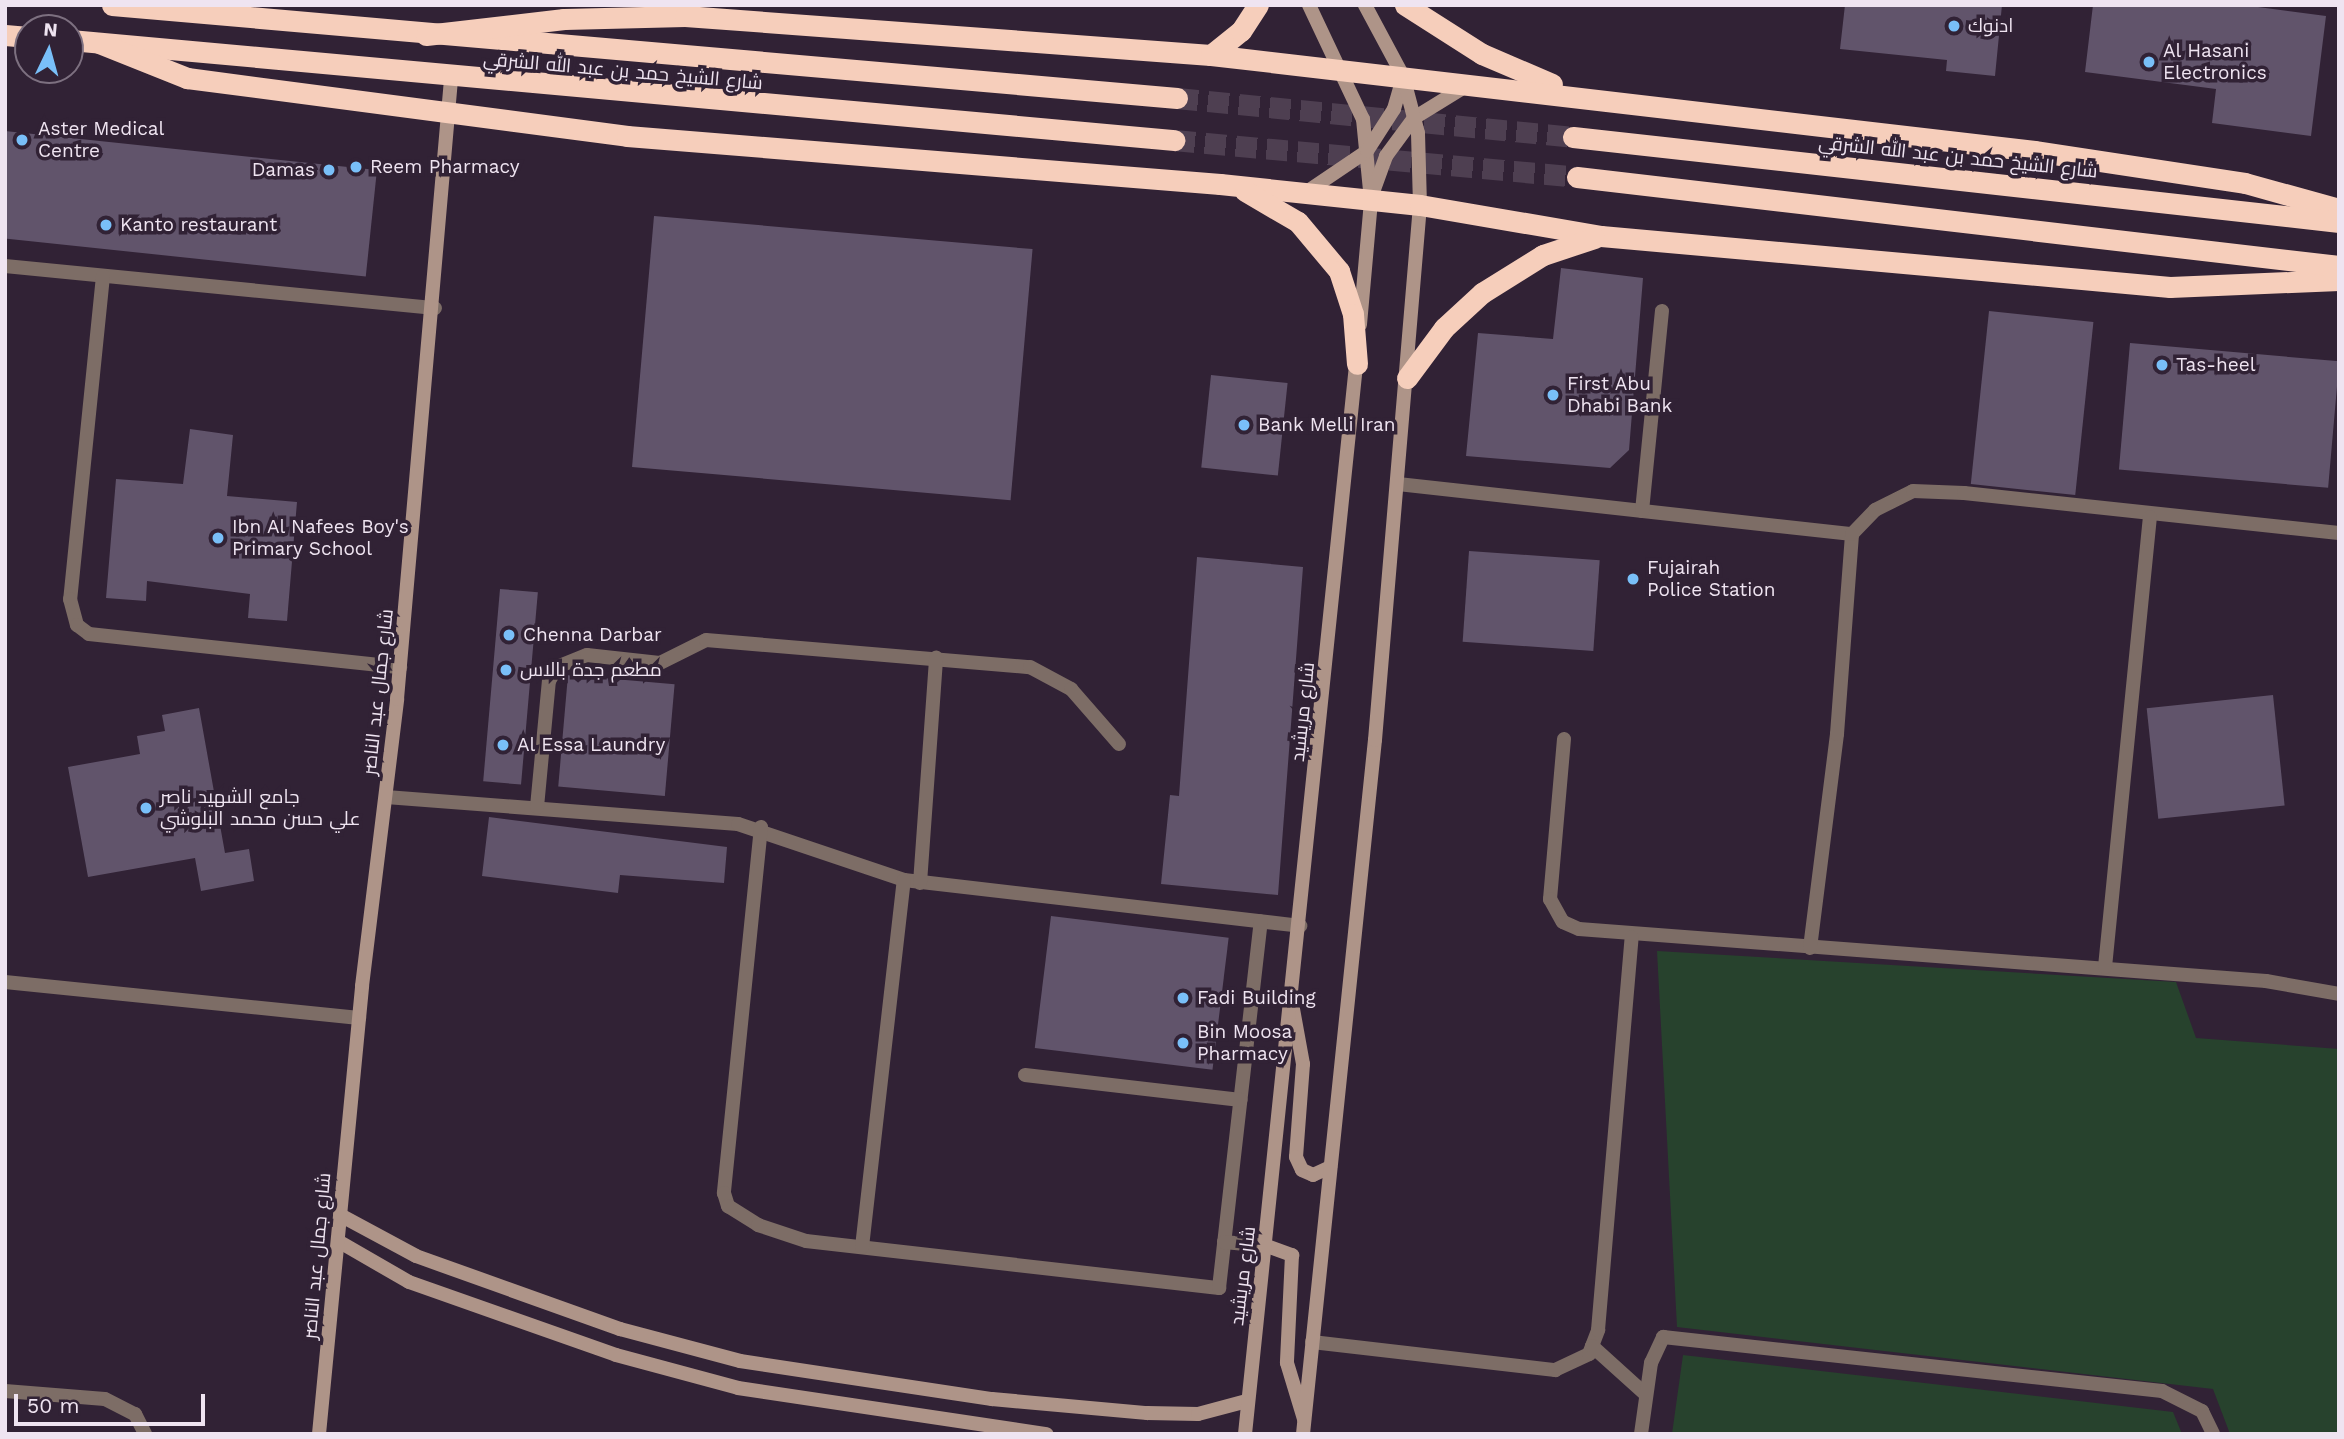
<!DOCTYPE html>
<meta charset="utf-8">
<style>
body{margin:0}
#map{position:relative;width:2344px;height:1439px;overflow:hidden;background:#312235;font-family:"Work Sans",Cairo,sans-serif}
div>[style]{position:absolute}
.green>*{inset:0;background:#27422d}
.building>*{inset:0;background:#61546b;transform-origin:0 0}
.highway-tunnel>*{height:21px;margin-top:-10.5px;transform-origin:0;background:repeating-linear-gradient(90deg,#4e3f51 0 21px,transparent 0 31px)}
.street>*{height:14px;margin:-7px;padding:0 7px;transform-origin:7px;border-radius:7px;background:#7d6d66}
.secondary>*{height:14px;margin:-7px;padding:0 7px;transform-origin:7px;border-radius:7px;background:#ae9488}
.highway>*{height:21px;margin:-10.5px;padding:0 10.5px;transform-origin:10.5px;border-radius:10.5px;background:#f6cebb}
.dots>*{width:19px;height:19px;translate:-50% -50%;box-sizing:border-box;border:4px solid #312235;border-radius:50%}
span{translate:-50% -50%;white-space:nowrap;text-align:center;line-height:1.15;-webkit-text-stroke:7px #312235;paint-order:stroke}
.poi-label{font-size:19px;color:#efe4f1}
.left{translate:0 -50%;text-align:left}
.right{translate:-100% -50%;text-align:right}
.street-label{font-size:19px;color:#efe4f1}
.frame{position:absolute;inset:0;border:7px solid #efe4f1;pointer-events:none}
.north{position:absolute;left:14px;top:14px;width:70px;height:70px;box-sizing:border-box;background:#312235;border:2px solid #7d7080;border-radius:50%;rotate:5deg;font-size:19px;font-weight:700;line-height:28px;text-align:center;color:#efe4f1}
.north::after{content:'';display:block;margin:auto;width:24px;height:32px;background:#79bff8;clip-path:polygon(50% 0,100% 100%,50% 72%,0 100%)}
.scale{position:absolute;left:14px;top:1394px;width:191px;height:32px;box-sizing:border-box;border:4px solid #efe4f1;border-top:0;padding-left:9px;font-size:21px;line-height:24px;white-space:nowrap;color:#efe4f1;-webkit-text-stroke:5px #312235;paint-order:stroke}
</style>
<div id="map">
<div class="green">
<div style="clip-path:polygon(1657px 951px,2176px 982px,2196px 1038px,2339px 1049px,2339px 1434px,2230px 1434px,2213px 1389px,1677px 1327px)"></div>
<div style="clip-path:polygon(1683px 1355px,2173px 1412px,2182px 1434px,1672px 1434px)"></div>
</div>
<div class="building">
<div style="clip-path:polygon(1845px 5px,2002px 5px,1995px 76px,1946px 71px,1947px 60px,1840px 49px)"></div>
<div style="clip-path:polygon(2093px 5px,2243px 5px,2326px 16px,2311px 136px,2212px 123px,2216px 89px,2085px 72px)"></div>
<div style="left:5px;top:131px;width:374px;height:107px;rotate:6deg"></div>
<div style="left:654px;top:216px;width:380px;height:252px;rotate:5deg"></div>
<div style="clip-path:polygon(1561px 268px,1643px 278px,1629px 450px,1610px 468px,1466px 456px,1478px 333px,1553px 339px)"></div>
<div style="left:1989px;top:311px;width:105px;height:174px;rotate:6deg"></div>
<div style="left:2130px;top:343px;width:210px;height:127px;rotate:5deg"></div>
<div style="left:1211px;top:375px;width:77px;height:93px;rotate:6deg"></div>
<div style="clip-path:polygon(190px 429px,233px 435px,227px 496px,297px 502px,287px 621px,248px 618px,250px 594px,147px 581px,146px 601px,106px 598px,116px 479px,183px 484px)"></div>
<div style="left:1469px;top:551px;width:131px;height:91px;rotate:4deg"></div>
<div style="clip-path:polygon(1197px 557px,1303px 567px,1278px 895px,1161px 884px,1170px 795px,1179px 796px)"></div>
<div style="left:500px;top:589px;width:38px;height:193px;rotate:5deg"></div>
<div style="left:568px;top:675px;width:107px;height:112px;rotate:5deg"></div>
<div style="left:2273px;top:695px;width:111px;height:127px;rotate:84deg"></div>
<div style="clip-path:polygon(199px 708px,225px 853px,249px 849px,254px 881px,201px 891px,195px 858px,88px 877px,68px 767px,140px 754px,137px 736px,165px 731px,162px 715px)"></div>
<div style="clip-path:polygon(489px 817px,727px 847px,724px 883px,620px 875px,618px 893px,482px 876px)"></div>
<div style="left:1051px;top:916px;width:179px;height:133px;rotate:7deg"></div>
</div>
<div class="highway-tunnel">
<div style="left:1177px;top:98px;width:398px;rotate:5.6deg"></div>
<div style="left:1174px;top:140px;width:405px;rotate:5.2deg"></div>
</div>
<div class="street">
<div style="left:5px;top:266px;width:432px;rotate:5.6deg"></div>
<div style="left:103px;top:276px;width:325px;rotate:95.8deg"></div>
<div style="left:70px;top:599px;width:27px;rotate:75deg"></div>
<div style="left:77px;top:625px;width:15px;rotate:37deg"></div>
<div style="left:89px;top:634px;width:313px;rotate:6.1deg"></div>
<div style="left:1398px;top:484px;width:457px;rotate:6.3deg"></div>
<div style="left:1642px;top:511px;width:201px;rotate:-84.3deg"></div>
<div style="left:1564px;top:739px;width:161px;rotate:95deg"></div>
<div style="left:1550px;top:899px;width:26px;rotate:61deg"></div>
<div style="left:1563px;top:922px;width:17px;rotate:24deg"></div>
<div style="left:1579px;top:929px;width:689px;rotate:4.33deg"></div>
<div style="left:2266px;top:981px;width:74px;rotate:10.1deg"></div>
<div style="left:386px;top:797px;width:353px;rotate:4.4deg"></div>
<div style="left:738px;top:824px;width:175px;rotate:18.6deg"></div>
<div style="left:904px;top:880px;width:399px;rotate:6.6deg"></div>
<div style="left:537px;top:807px;width:127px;rotate:-84.6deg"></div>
<div style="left:549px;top:681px;width:16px;rotate:-60deg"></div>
<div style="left:557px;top:667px;width:32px;rotate:-22deg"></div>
<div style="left:587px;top:655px;width:73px;rotate:6.3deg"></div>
<div style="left:660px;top:663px;width:51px;rotate:-26.6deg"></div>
<div style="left:706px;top:640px;width:325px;rotate:4.8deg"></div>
<div style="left:1030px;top:667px;width:47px;rotate:28.2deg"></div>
<div style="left:1071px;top:689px;width:73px;rotate:48.9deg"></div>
<div style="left:761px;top:827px;width:368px;rotate:95.8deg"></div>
<div style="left:724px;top:1193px;width:14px;rotate:73deg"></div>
<div style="left:728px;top:1206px;width:36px;rotate:32deg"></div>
<div style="left:758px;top:1225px;width:51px;rotate:18.4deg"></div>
<div style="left:806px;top:1241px;width:416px;rotate:6.5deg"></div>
<div style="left:1219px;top:1288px;width:369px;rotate:-83.5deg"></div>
<div style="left:920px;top:883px;width:226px;rotate:-85.9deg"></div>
<div style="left:1810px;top:948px;width:216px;rotate:-82.8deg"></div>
<div style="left:1837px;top:734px;width:201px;rotate:-85.7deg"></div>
<div style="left:1852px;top:534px;width:33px;rotate:-46deg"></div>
<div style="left:1875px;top:510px;width:42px;rotate:-26.6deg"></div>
<div style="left:1913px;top:491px;width:51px;rotate:2.2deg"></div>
<div style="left:1964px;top:493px;width:377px;rotate:6.1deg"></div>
<div style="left:2105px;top:967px;width:452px;rotate:-84.3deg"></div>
<div style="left:5px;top:982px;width:356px;rotate:5.8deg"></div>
<div style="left:1025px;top:1075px;width:217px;rotate:6.6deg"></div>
<div style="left:1224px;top:1242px;width:43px;rotate:5.3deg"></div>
<div style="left:862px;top:1247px;width:369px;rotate:-83.5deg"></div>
<div style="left:1312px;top:1342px;width:245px;rotate:6.6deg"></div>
<div style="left:1555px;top:1370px;width:38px;rotate:-25deg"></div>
<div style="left:1589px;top:1354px;width:26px;rotate:-69deg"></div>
<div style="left:1598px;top:1330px;width:394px;rotate:-85.1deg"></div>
<div style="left:1592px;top:1346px;width:70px;rotate:42.1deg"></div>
<div style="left:5px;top:1391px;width:100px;rotate:4.6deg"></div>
<div style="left:105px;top:1399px;width:34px;rotate:27deg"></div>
<div style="left:135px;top:1414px;width:22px;rotate:63deg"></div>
<div style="left:1641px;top:1434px;width:72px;rotate:-82deg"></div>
<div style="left:1651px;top:1363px;width:29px;rotate:-65deg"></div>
<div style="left:1663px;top:1337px;width:502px;rotate:6.18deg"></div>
<div style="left:2162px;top:1391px;width:45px;rotate:26.6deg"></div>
<div style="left:2202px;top:1411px;width:25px;rotate:64deg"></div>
</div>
<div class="secondary">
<div style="left:1309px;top:5px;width:126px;rotate:64.7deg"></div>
<div style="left:1363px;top:119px;width:82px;rotate:84.4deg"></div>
<div style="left:1371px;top:201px;width:124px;rotate:95.1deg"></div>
<div style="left:1308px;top:191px;width:71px;rotate:-34.1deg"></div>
<div style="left:1367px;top:151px;width:50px;rotate:-57.3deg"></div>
<div style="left:1394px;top:109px;width:29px;rotate:-74deg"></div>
<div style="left:1373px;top:192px;width:38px;rotate:-70deg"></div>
<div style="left:1386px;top:156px;width:47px;rotate:-53.6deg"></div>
<div style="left:1414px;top:118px;width:61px;rotate:-31.6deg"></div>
<div style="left:1293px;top:1009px;width:56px;rotate:79.7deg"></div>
<div style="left:1303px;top:1064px;width:93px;rotate:94.3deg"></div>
<div style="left:1296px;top:1157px;width:14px;rotate:65deg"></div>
<div style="left:1302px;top:1170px;width:12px;rotate:24deg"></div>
<div style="left:1313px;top:1175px;width:19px;rotate:-25deg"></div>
<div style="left:340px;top:1215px;width:86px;rotate:28.3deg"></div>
<div style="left:416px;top:1256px;width:217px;rotate:19.7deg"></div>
<div style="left:620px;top:1329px;width:124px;rotate:14.9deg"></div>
<div style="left:740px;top:1361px;width:255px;rotate:8.6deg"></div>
<div style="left:992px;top:1399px;width:156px;rotate:5.2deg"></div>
<div style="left:1147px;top:1413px;width:51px;rotate:1.1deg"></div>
<div style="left:1198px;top:1414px;width:51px;rotate:-14.9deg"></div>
<div style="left:338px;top:1241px;width:82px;rotate:30deg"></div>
<div style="left:409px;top:1282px;width:219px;rotate:19.4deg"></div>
<div style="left:616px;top:1355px;width:126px;rotate:15.1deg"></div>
<div style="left:738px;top:1388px;width:312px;rotate:8.5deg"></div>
<div style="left:1267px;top:1246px;width:27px;rotate:20deg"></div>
<div style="left:1292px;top:1255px;width:108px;rotate:92.7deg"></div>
<div style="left:1287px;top:1363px;width:59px;rotate:73.1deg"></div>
<div style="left:319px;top:1434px;width:450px;rotate:-84.5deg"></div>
<div style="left:362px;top:986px;width:289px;rotate:-83deg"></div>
<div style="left:397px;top:699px;width:622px;rotate:-85.02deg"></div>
<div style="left:1245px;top:1434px;width:1084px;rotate:-84.07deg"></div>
<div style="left:1303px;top:1434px;width:698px;rotate:-84.08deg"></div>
<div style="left:1375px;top:740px;width:537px;rotate:-85.19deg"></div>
<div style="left:1420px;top:205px;width:72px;rotate:-91.6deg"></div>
<div style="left:1418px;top:133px;width:59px;rotate:-104.7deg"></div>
<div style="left:1403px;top:76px;width:81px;rotate:-118.2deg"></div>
</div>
<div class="highway">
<div style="left:112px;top:5px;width:1069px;rotate:4.99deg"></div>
<div style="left:1405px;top:5px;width:91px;rotate:32.5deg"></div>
<div style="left:1482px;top:54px;width:76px;rotate:23.2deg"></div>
<div style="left:5px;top:35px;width:23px;rotate:5deg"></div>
<div style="left:426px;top:35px;width:139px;rotate:-6.6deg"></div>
<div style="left:564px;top:19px;width:121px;rotate:-1.4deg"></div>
<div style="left:685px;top:16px;width:527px;rotate:4.24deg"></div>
<div style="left:1211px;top:55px;width:829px;rotate:6.65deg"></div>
<div style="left:2034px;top:151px;width:213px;rotate:8.6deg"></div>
<div style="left:2245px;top:183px;width:98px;rotate:15.5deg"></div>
<div style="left:70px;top:40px;width:1109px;rotate:5.18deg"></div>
<div style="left:99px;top:43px;width:95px;rotate:21.7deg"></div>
<div style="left:187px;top:78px;width:444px;rotate:7.5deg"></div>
<div style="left:627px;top:136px;width:595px;rotate:4.63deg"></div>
<div style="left:1220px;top:184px;width:201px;rotate:6deg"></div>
<div style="left:1420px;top:205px;width:184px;rotate:9.7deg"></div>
<div style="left:1601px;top:236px;width:571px;rotate:5.12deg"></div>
<div style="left:2170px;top:287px;width:169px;rotate:-2.4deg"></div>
<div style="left:1211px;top:55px;width:38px;rotate:-39deg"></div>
<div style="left:1241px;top:31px;width:31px;rotate:-57deg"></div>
<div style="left:1573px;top:137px;width:771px;rotate:6.33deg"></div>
<div style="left:1577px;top:177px;width:767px;rotate:6.66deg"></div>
<div style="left:1245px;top:191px;width:61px;rotate:30.3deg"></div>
<div style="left:1298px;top:222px;width:64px;rotate:50.1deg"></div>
<div style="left:1339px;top:271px;width:45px;rotate:72deg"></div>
<div style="left:1353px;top:314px;width:50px;rotate:85.4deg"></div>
<div style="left:1407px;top:378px;width:62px;rotate:-53.5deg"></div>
<div style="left:1444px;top:328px;width:52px;rotate:-42.6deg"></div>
<div style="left:1482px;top:293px;width:72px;rotate:-31.9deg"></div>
<div style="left:1543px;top:255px;width:54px;rotate:-18.4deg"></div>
</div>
<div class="dots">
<div style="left:1954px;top:26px;background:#79bff8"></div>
<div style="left:2149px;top:62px;background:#79bff8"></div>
<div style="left:22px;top:140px;background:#79bff8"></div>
<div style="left:356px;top:167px;background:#79bff8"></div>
<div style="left:329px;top:170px;background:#79bff8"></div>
<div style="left:106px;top:225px;background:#79bff8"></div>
<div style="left:2162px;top:365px;background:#79bff8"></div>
<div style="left:1553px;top:395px;background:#79bff8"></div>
<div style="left:1244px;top:425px;background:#79bff8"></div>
<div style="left:218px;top:538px;background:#79bff8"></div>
<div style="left:1633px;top:579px;background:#79bff8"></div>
<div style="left:509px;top:635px;background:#79bff8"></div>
<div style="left:506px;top:670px;background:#79bff8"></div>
<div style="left:503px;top:745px;background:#79bff8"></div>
<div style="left:146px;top:808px;background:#79bff8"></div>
<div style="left:1183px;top:998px;background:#79bff8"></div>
<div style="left:1183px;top:1043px;background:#79bff8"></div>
</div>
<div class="poi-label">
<span class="left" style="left:1968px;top:26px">ادنوك</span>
<span class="left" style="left:2163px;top:62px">Al Hasani<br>Electronics</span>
<span class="left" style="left:38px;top:140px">Aster Medical<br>Centre</span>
<span class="left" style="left:370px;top:167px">Reem Pharmacy</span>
<span class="right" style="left:315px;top:170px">Damas</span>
<span class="left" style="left:120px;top:225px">Kanto restaurant</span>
<span class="left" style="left:2176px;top:365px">Tas-heel</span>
<span class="left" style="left:1567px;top:395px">First Abu<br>Dhabi Bank</span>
<span class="left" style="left:1258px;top:425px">Bank Melli Iran</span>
<span class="left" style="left:232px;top:538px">Ibn Al Nafees Boy's<br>Primary School</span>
<span class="left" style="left:1647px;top:579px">Fujairah<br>Police Station</span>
<span class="left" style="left:523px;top:635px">Chenna Darbar</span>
<span class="left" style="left:520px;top:670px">مطعم جدة بالاس</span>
<span class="left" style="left:517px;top:745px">Al Essa Laundry</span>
<span class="left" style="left:160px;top:808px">جامع الشهيد ناصر<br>علي حسن محمد البلوشي</span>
<span class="left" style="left:1197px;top:998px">Fadi Building</span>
<span class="left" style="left:1197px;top:1043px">Bin Moosa<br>Pharmacy</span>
</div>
<div class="street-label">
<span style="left:623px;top:71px;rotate:5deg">شارع الشيخ حمد بن عبد الله الشرقي</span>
<span style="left:1958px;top:157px;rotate:6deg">شارع الشيخ حمد بن عبد الله الشرقي</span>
<span style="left:378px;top:692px;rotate:-84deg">شارع جمال عبد الناصر</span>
<span style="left:1303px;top:712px;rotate:-84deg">شارع مريشيد</span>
<span style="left:317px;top:1256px;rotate:-85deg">شارع جمال عبد الناصر</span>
<span style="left:1243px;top:1276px;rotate:-83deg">شارع مريشيد</span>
</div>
<div class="frame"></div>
<div class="north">N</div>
<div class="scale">50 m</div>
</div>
